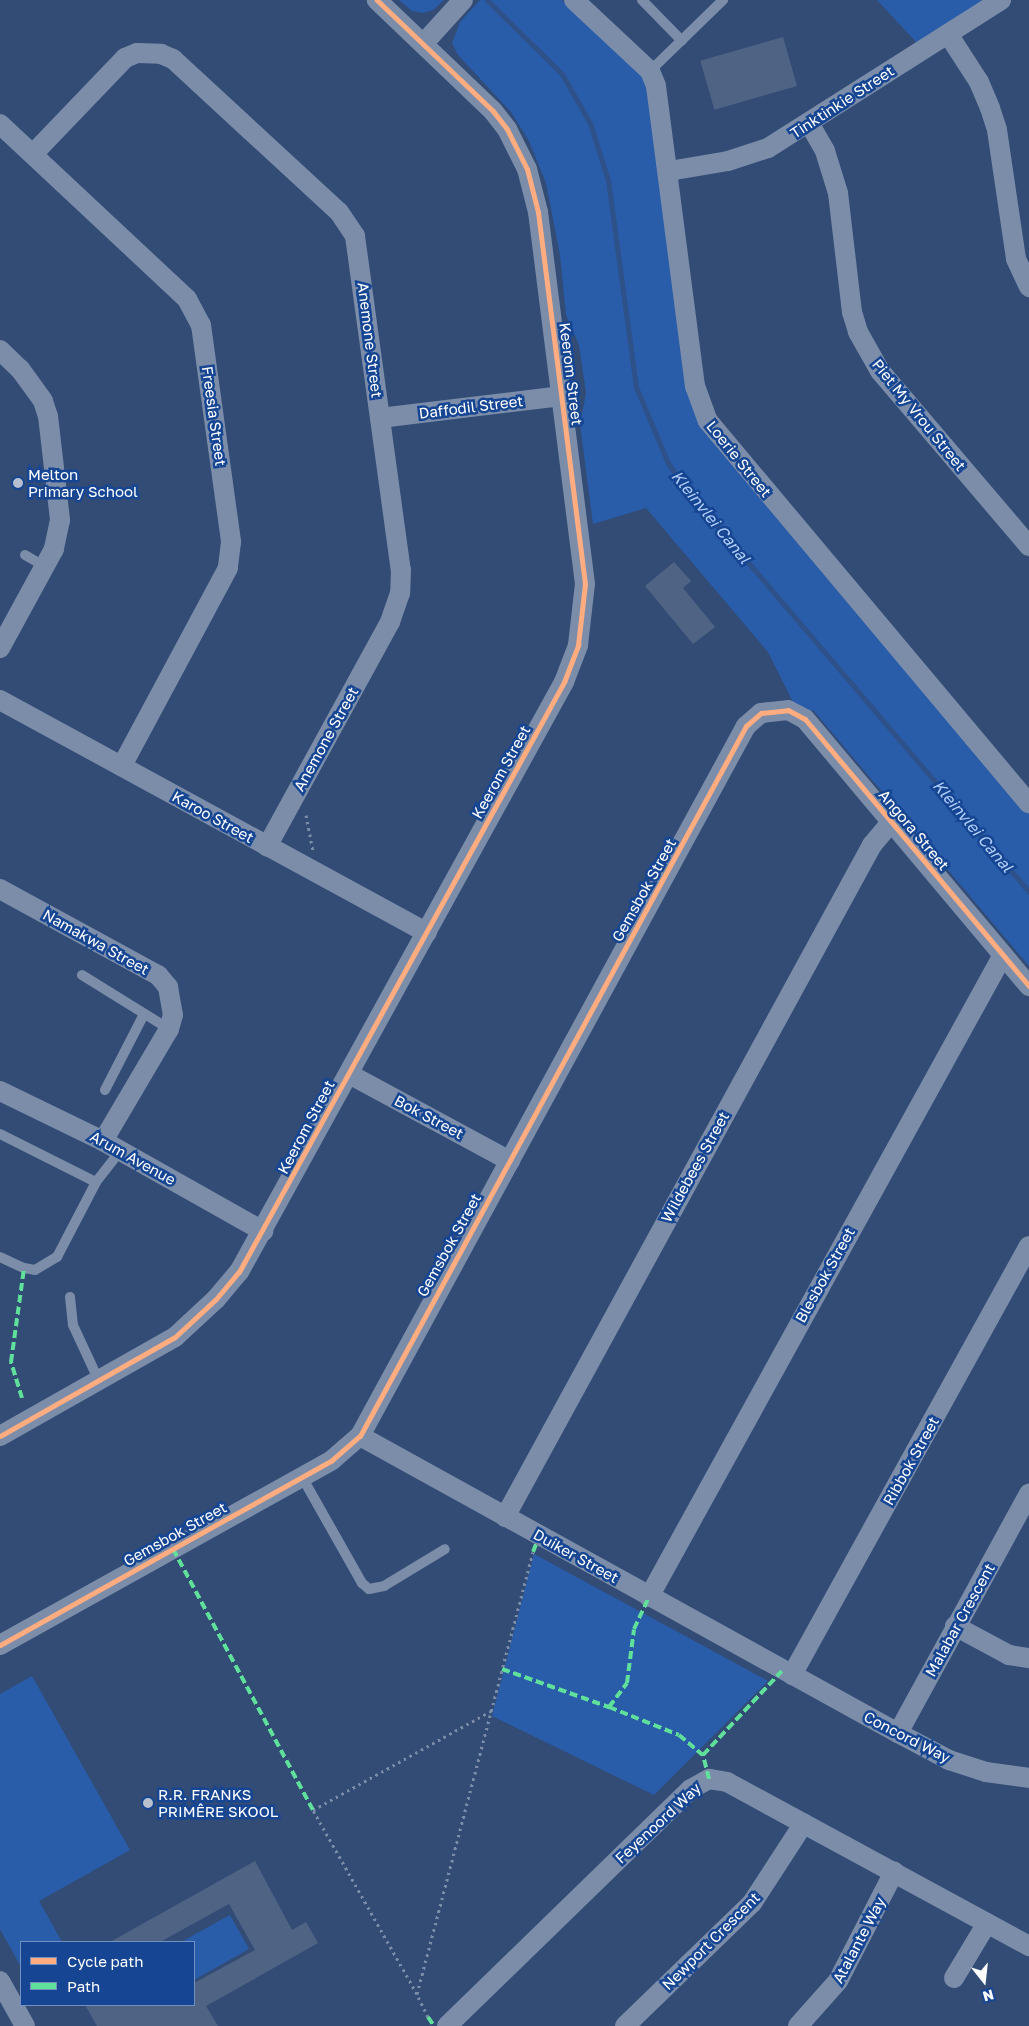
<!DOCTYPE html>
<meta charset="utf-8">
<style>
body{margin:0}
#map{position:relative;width:1029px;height:2026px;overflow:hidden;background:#334c76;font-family:"Golos Text",sans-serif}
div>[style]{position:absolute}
.green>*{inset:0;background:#295ca9}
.stream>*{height:5px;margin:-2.5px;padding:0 2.5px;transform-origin:2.5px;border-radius:2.5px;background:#2f5189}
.building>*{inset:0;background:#4f6485;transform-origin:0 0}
.path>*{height:3px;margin-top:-1.5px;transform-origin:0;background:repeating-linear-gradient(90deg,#7b8da9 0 2.5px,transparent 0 6.5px)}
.lane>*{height:10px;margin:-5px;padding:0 5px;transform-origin:5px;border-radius:5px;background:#7b8da9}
.street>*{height:20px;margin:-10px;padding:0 10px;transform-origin:10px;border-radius:10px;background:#7b8da9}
.quiet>*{height:4px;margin-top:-2px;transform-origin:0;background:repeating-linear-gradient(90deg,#60e19b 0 8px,transparent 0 12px)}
.cycleway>*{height:5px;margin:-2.5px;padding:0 2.5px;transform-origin:2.5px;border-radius:2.5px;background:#ffac80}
.dots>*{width:14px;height:14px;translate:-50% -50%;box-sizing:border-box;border:2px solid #164693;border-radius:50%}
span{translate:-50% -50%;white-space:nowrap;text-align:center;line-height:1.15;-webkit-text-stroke:5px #164693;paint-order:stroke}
.street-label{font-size:15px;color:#fff}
.poi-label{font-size:15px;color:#fff}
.left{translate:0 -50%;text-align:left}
.water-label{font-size:16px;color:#b1cef8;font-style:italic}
.legend{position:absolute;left:20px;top:1941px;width:175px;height:65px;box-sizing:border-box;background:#164693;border:1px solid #7390be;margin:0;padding:6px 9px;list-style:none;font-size:15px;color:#fff}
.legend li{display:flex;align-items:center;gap:10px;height:25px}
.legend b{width:25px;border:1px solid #7390be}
.north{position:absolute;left:959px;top:1956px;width:50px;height:50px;-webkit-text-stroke:4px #164693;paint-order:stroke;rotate:164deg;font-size:14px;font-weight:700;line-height:20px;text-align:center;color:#fff}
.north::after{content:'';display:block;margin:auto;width:18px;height:22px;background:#fff;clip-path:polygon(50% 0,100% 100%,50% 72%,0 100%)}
</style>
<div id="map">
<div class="green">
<div style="clip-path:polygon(399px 0,444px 0,433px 10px,423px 13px,412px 11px)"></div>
<div style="clip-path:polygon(480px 0,562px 0,637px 69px,649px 88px,686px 373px,717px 446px,1029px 814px,1029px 966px,813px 710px,807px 714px,795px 706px,768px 652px,646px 508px,593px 524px,580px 424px,586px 393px,579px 345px,566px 315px,560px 255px,546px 183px,529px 141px,511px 112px,458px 55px,452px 43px,460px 22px)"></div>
<div style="clip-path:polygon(877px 0,986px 0,917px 43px)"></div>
<div style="clip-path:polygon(534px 1554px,768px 1681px,654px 1795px,492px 1716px)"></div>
<div style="clip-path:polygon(32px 1676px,130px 1850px,39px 1901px,62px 1942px,21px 1942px,21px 1967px,0 1929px,0 1694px)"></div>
<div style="clip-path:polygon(230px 1915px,249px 1949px,194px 1980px,194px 1942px,181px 1942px)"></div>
</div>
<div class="stream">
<div style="left:487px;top:0;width:105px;rotate:44.6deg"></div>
<div style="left:562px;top:74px;width:56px;rotate:60.3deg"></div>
<div style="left:590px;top:123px;width:60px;rotate:72.5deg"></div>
<div style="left:608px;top:180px;width:209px;rotate:82.3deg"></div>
<div style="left:636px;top:387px;width:82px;rotate:67.2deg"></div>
<div style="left:668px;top:463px;width:37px;rotate:55deg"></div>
<div style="left:689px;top:493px;width:524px;rotate:49.56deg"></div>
</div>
<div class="building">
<div style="left:783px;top:37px;width:51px;height:86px;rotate:74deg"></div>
<div style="clip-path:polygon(674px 562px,691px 581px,683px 588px,715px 627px,693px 644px,645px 586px)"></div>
<div style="clip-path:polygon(255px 1861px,292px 1930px,306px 1922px,318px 1943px,206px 2006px,218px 2026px,97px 2026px,85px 2005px,194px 2005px,194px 1983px,255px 1950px,229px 1904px,160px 1942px,110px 1942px)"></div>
</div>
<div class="path">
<div style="left:306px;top:815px;width:37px;rotate:79deg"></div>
<div style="left:417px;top:1994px;width:211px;rotate:-119.5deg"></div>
<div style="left:313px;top:1810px;width:204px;rotate:-29.1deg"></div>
<div style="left:428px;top:2017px;width:25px;rotate:-116deg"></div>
<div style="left:417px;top:1994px;width:457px;rotate:-75.3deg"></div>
</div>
<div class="lane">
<div style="left:642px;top:0;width:57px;rotate:45.7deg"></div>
<div style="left:650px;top:71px;width:102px;rotate:-44.2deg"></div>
<div style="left:25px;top:555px;width:22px;rotate:30deg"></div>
<div style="left:82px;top:975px;width:102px;rotate:31.8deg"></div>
<div style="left:105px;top:1090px;width:85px;rotate:-62.8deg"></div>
<div style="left:0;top:1134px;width:107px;rotate:26.6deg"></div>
<div style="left:0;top:1257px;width:26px;rotate:25deg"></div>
<div style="left:24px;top:1268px;width:11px;rotate:10deg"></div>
<div style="left:35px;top:1270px;width:26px;rotate:-31deg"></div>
<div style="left:57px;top:1257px;width:85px;rotate:-62.5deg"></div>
<div style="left:96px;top:1182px;width:39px;rotate:-52deg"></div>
<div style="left:70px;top:1297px;width:28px;rotate:84deg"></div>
<div style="left:73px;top:1325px;width:62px;rotate:65.1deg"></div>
<div style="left:302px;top:1477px;width:122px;rotate:60.5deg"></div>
<div style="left:362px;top:1583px;width:9px;rotate:41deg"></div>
<div style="left:369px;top:1589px;width:15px;rotate:-11deg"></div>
<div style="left:384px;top:1586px;width:71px;rotate:-31.2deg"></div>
</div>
<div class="street">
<div style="left:574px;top:0;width:104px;rotate:43.1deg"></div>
<div style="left:650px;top:71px;width:16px;rotate:68deg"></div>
<div style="left:656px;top:86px;width:303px;rotate:82.6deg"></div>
<div style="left:695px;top:386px;width:37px;rotate:70deg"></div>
<div style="left:708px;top:421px;width:499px;rotate:50deg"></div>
<div style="left:948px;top:34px;width:57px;rotate:57.1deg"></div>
<div style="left:979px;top:82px;width:28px;rotate:67deg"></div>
<div style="left:990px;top:108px;width:23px;rotate:72deg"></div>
<div style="left:997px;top:130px;width:130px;rotate:81.6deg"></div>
<div style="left:1016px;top:259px;width:31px;rotate:65deg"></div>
<div style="left:424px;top:43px;width:58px;rotate:-47.8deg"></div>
<div style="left:809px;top:123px;width:32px;rotate:60deg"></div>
<div style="left:825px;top:151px;width:44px;rotate:72.8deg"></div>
<div style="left:838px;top:193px;width:120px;rotate:83.3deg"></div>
<div style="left:852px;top:312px;width:21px;rotate:73deg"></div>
<div style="left:858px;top:332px;width:45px;rotate:60.6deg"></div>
<div style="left:880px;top:371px;width:230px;rotate:49.6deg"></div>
<div style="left:0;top:124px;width:256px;rotate:43.1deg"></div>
<div style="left:187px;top:299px;width:30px;rotate:62deg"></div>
<div style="left:201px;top:325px;width:219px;rotate:82.1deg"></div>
<div style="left:231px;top:542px;width:26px;rotate:97deg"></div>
<div style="left:228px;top:568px;width:225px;rotate:118.2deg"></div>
<div style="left:33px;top:154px;width:133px;rotate:-46.2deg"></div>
<div style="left:125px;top:58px;width:13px;rotate:-23deg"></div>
<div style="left:137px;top:53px;width:24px;rotate:2deg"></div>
<div style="left:161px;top:54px;width:13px;rotate:23deg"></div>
<div style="left:173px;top:59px;width:226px;rotate:42.7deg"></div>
<div style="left:339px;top:212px;width:29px;rotate:56deg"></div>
<div style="left:355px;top:236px;width:337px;rotate:82.2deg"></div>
<div style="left:401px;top:570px;width:23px;rotate:92deg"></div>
<div style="left:400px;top:593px;width:31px;rotate:109deg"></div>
<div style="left:390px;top:622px;width:256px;rotate:118.7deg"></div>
<div style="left:669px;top:171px;width:60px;rotate:-9.6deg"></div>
<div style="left:728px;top:161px;width:42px;rotate:-18deg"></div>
<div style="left:768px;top:148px;width:276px;rotate:-32.4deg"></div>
<div style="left:0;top:350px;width:28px;rotate:44deg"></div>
<div style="left:20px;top:369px;width:39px;rotate:54deg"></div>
<div style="left:43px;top:401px;width:16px;rotate:72deg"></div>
<div style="left:48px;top:416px;width:105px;rotate:83.4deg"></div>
<div style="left:60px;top:520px;width:30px;rotate:102deg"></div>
<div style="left:54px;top:549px;width:113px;rotate:118.6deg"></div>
<div style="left:380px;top:418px;width:183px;rotate:-6.9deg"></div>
<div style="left:0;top:700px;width:486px;rotate:28.6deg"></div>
<div style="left:0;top:889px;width:180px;rotate:28.6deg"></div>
<div style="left:158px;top:975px;width:16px;rotate:50deg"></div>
<div style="left:168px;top:987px;width:28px;rotate:80deg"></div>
<div style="left:173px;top:1015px;width:15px;rotate:106deg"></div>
<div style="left:169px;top:1029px;width:130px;rotate:120.5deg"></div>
<div style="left:349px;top:1074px;width:183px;rotate:28.4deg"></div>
<div style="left:0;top:1091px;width:114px;rotate:25.9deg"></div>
<div style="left:103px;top:1141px;width:184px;rotate:29.4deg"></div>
<div style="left:0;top:1436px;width:201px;rotate:-29.5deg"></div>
<div style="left:175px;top:1337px;width:56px;rotate:-42.8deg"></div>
<div style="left:216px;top:1299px;width:35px;rotate:-50deg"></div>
<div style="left:239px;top:1272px;width:674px;rotate:-61.15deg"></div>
<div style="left:564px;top:682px;width:40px;rotate:-69deg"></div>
<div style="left:578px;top:645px;width:61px;rotate:-83.5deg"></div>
<div style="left:585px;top:584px;width:375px;rotate:-97.2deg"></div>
<div style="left:538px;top:212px;width:44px;rotate:-104.3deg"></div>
<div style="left:527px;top:169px;width:45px;rotate:-116.6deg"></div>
<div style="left:507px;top:129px;width:23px;rotate:-128deg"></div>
<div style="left:493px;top:111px;width:161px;rotate:-136.3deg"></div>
<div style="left:360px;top:1436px;width:615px;rotate:28.9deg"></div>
<div style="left:898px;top:1733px;width:58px;rotate:27.9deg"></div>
<div style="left:949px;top:1760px;width:39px;rotate:18deg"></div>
<div style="left:986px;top:1772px;width:43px;rotate:7.9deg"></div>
<div style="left:505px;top:1517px;width:766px;rotate:-61.36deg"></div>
<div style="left:872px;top:845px;width:30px;rotate:-50deg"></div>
<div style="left:649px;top:1597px;width:733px;rotate:-61.13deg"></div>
<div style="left:955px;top:1626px;width:61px;rotate:28.2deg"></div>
<div style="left:1009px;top:1655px;width:20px;rotate:9deg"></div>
<div style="left:0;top:1645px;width:380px;rotate:-29.1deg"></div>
<div style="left:332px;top:1460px;width:37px;rotate:-41deg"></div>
<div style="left:360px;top:1436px;width:808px;rotate:-61.47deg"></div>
<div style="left:746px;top:726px;width:20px;rotate:-41deg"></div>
<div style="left:761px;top:713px;width:27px;rotate:-6deg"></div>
<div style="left:788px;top:710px;width:19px;rotate:28deg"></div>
<div style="left:805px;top:719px;width:349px;rotate:50deg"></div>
<div style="left:792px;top:1675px;width:490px;rotate:-61.1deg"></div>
<div style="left:898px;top:1733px;width:273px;rotate:-61.3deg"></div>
<div style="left:954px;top:1978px;width:64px;rotate:-59deg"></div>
<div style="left:0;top:1981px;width:51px;rotate:60.9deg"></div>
<div style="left:447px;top:2026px;width:340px;rotate:-44.2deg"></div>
<div style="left:691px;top:1789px;width:21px;rotate:-29deg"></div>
<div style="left:709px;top:1779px;width:18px;rotate:9deg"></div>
<div style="left:727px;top:1782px;width:344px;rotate:28.5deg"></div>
<div style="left:625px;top:2026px;width:177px;rotate:-44.1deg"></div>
<div style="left:752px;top:1903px;width:95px;rotate:-57deg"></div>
<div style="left:798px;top:2026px;width:60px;rotate:-48.4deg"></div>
<div style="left:838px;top:1981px;width:123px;rotate:-62.8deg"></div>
</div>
<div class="quiet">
<div style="left:22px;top:1398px;width:38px;rotate:-107deg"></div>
<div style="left:11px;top:1362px;width:95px;rotate:-82.1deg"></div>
<div style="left:173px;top:1549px;width:296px;rotate:61.8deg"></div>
<div style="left:533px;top:1552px;width:17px;rotate:-69deg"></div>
<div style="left:502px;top:1669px;width:114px;rotate:19.6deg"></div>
<div style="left:609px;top:1707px;width:30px;rotate:-53deg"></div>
<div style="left:627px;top:1683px;width:54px;rotate:-82.6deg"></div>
<div style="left:634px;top:1629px;width:35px;rotate:-65deg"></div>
<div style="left:609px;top:1707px;width:75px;rotate:21.8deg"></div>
<div style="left:679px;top:1735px;width:31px;rotate:40deg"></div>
<div style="left:709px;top:1779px;width:25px;rotate:-104deg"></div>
<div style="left:703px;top:1755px;width:115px;rotate:-46.8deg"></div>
<div style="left:428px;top:2017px;width:11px;rotate:56deg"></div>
</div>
<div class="cycleway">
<div style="left:0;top:1436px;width:201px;rotate:-29.5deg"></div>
<div style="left:175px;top:1337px;width:56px;rotate:-42.8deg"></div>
<div style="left:216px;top:1299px;width:35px;rotate:-50deg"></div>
<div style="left:239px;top:1272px;width:674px;rotate:-61.15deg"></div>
<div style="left:564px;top:682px;width:40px;rotate:-69deg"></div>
<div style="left:578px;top:645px;width:61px;rotate:-83.5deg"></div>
<div style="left:585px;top:584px;width:375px;rotate:-97.2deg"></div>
<div style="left:538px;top:212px;width:44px;rotate:-104.3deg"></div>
<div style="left:527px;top:169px;width:45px;rotate:-116.6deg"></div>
<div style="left:507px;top:129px;width:23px;rotate:-128deg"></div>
<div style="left:493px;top:111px;width:161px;rotate:-136.3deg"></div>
<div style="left:0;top:1645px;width:380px;rotate:-29.1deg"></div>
<div style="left:332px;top:1460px;width:37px;rotate:-41deg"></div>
<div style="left:360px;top:1436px;width:808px;rotate:-61.47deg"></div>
<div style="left:746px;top:726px;width:20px;rotate:-41deg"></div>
<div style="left:761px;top:713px;width:27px;rotate:-6deg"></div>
<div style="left:788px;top:710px;width:19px;rotate:28deg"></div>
<div style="left:805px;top:719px;width:349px;rotate:50deg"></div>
</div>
<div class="dots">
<div style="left:18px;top:483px;background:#b8c0cf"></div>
<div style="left:148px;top:1803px;background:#b8c0cf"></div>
</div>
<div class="street-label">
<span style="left:842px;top:102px;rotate:-33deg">Tinktinkie Street</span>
<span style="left:370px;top:340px;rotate:83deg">Anemone Street</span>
<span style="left:571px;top:374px;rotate:83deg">Keerom Street</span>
<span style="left:471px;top:407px;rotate:-7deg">Daffodil Street</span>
<span style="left:919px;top:415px;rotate:51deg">Piet My Vrou Street</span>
<span style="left:214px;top:416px;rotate:82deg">Freesia Street</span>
<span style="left:739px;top:459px;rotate:51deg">Loerie Street</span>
<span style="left:326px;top:739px;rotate:-61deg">Anemone Street</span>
<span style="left:501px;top:772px;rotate:-61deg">Keerom Street</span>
<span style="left:213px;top:817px;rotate:29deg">Karoo Street</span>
<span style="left:914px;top:830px;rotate:50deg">Angora Street</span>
<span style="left:644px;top:890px;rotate:-61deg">Gemsbok Street</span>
<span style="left:96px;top:942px;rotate:29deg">Namakwa Street</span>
<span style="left:429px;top:1117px;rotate:28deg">Bok Street</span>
<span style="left:306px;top:1127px;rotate:-62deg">Keerom Street</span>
<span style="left:133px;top:1158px;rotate:29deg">Arum Avenue</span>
<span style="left:695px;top:1167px;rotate:-61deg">Wildebees Street</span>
<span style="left:449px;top:1245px;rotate:-61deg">Gemsbok Street</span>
<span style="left:825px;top:1275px;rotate:-61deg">Blesbok Street</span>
<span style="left:911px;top:1461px;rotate:-61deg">Ribbok Street</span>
<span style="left:175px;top:1534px;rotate:-29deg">Gemsbok Street</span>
<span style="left:576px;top:1556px;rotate:29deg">Duiker Street</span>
<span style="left:960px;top:1620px;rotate:-61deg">Malabar Crescent</span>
<span style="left:907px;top:1737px;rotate:27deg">Concord Way</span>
<span style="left:658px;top:1823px;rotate:-43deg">Feyenoord Way</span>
<span style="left:859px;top:1940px;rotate:-62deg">Atalante Way</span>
<span style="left:711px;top:1941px;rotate:-45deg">Newport Crescent</span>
</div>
<div class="poi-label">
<span class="left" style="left:28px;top:483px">Melton<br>Primary School</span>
<span class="left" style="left:158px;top:1803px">R.R. FRANKS<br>PRIMÊRE SKOOL</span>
</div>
<div class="water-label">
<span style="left:711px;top:517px;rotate:51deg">Kleinvlei Canal</span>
<span style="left:973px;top:826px;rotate:50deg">Kleinvlei Canal</span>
</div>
<ul class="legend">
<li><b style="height:6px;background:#ffac80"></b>Cycle path</li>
<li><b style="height:6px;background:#60e19b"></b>Path</li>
</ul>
<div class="north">N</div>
</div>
